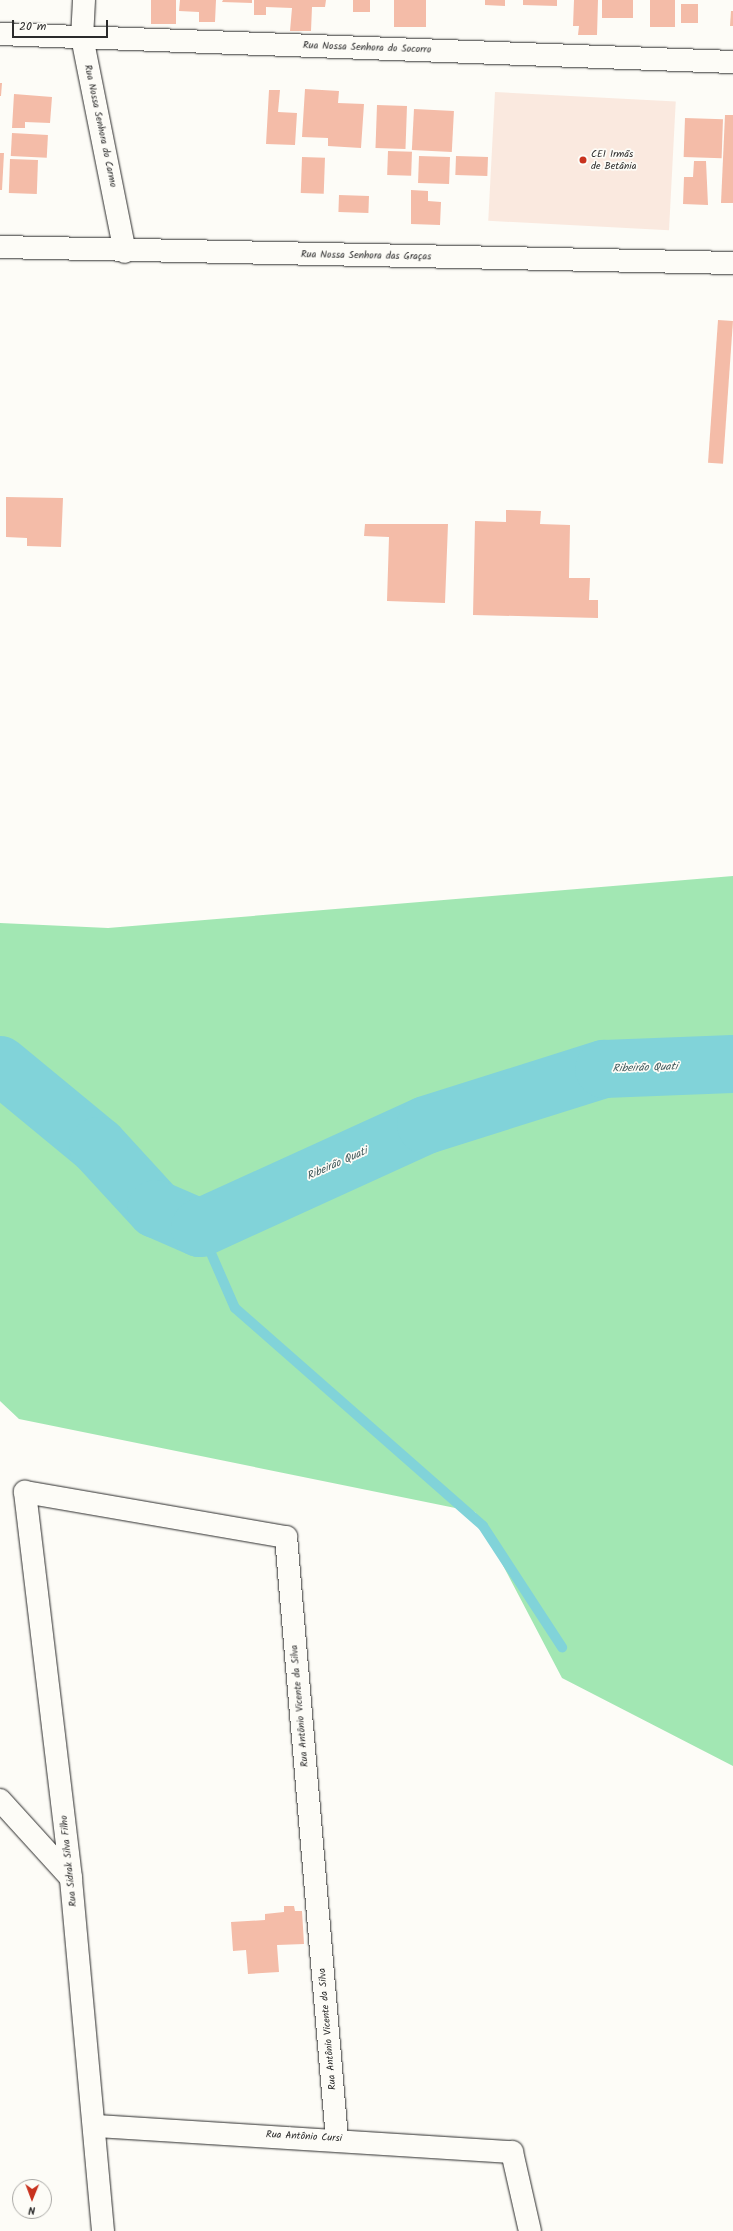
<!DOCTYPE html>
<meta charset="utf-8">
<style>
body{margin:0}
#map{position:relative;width:733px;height:2231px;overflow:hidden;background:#fdfcf7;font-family:Kalam,sans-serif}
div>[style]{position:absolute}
.built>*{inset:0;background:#fae9df;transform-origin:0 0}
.green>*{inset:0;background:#a2e7b3}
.stream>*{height:10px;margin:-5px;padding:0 5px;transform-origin:5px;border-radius:5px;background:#81d3d9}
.river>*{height:58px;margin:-29px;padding:0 29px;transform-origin:29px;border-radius:29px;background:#81d3d9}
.building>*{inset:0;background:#f4bca8;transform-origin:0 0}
.roads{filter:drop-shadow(0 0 1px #2b2b2b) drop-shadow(0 0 1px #2b2b2b)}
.minor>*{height:22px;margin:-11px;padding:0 11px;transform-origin:11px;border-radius:11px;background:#fdfcf7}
.dots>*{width:11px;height:11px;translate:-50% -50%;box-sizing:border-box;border:2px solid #fdfcf7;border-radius:50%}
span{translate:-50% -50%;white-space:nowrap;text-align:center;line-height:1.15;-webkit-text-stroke:3.5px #fdfcf7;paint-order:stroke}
.street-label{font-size:10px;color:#2b2b2b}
.poi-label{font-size:10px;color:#2b2b2b}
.left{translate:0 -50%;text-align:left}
.water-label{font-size:11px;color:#455d5f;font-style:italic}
.north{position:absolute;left:12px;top:2179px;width:40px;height:40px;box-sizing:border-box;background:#fdfcf7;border:1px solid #a9a8a5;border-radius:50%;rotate:181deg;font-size:11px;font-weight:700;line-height:16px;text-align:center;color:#2b2b2b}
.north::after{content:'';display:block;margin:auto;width:14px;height:18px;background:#c8321e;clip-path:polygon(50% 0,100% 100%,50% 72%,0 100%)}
.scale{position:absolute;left:12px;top:20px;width:96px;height:18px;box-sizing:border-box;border:2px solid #2b2b2b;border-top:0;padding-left:5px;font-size:12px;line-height:14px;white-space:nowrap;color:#2b2b2b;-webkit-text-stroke:3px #fdfcf7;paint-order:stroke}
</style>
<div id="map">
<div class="built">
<div style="left:495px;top:92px;width:181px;height:129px;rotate:3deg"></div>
</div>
<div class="green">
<div style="clip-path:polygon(733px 876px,733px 1766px,562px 1678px,475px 1512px,19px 1419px,0 1401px,0 923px,108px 928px)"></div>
</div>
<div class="stream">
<div style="left:200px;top:1228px;width:87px;rotate:66.4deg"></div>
<div style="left:235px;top:1308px;width:330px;rotate:41.3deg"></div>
<div style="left:483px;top:1526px;width:145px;rotate:56.9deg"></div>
</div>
<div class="river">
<div style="left:0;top:1065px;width:127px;rotate:39.6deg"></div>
<div style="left:98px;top:1146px;width:86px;rotate:47.4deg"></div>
<div style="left:156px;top:1209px;width:48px;rotate:23.4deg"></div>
<div style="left:200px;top:1228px;width:248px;rotate:-24.5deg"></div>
<div style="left:426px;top:1125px;width:187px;rotate:-17.5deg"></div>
<div style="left:604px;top:1069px;width:129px;rotate:-2.2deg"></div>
</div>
<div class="building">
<div style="left:151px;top:0;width:25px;height:24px"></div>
<div style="clip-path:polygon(180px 0,216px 0,215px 22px,199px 22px,199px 12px,179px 11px)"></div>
<div style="clip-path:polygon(223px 0,252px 0,252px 3px,222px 2px)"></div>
<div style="clip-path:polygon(254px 0,326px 0,325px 7px,312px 7px,311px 31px,290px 31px,292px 8px,266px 7px,266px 15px,254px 15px)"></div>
<div style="left:353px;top:0;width:17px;height:12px"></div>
<div style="left:394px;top:0;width:32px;height:27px"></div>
<div style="clip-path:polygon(485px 0,505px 0,505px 6px,485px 5px)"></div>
<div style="clip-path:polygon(523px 0,557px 0,557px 6px,523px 5px)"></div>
<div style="clip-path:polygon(574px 0,598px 0,597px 35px,578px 35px,579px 26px,573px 26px)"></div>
<div style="left:602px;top:0;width:31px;height:18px"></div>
<div style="left:650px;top:0;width:25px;height:27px"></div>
<div style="left:681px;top:4px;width:17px;height:19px"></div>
<div style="clip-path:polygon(731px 11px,733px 11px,733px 26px,730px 26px)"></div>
<div style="clip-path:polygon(0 83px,2px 83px,1px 96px,0 96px)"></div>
<div style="clip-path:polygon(305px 89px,339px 91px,338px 103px,364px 104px,361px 148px,328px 146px,328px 138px,302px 137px)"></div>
<div style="clip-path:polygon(269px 90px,280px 90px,278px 112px,297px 113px,295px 145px,266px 144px)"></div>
<div style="clip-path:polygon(14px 94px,52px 97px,50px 123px,25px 122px,25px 128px,12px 128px)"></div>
<div style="left:377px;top:105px;width:30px;height:43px;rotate:2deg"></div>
<div style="left:414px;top:109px;width:40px;height:41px;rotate:3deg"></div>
<div style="clip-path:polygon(725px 115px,733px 115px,733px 203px,721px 203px)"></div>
<div style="left:685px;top:118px;width:38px;height:39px;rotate:2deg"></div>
<div style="left:12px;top:133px;width:36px;height:23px;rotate:3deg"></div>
<div style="left:388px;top:151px;width:24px;height:24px;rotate:2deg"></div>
<div style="clip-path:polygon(0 153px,4px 153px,2px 190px,0 190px)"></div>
<div style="left:419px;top:156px;width:31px;height:27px;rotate:2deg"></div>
<div style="left:456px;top:156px;width:32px;height:19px;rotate:2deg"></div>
<div style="left:302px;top:157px;width:23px;height:36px;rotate:2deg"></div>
<div style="left:10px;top:159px;width:28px;height:34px;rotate:2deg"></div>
<div style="clip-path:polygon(694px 161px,706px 161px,708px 205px,683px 204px,684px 177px,693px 177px)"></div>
<div style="clip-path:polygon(411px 190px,428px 191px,428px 201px,441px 202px,440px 225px,411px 224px)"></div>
<div style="left:339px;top:195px;width:30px;height:17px;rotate:2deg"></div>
<div style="left:718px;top:320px;width:15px;height:143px;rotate:4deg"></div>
<div style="clip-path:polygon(6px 497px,63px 498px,61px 547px,27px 546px,27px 538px,6px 537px)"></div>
<div style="clip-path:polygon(506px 510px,541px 511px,540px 524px,570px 525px,569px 578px,590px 578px,589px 600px,598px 600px,598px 618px,473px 615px,475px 521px,506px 522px)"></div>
<div style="clip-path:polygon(365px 524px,448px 524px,445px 603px,387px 601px,389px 537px,364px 536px)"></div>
<div style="clip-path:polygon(284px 1906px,294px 1906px,295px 1911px,302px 1911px,304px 1944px,277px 1945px,279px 1972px,248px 1974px,246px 1950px,233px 1951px,231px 1922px,265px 1920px,265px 1914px,284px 1912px)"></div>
</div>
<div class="roads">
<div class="minor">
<div style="left:84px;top:0;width:37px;rotate:93deg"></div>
<div style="left:82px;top:37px;width:219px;rotate:78.7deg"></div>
<div style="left:0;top:34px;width:734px;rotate:2.19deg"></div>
<div style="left:0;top:247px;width:733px;rotate:1.25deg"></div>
<div style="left:0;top:1800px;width:105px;rotate:47.7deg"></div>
<div style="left:96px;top:2126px;width:417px;rotate:3.6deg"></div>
<div style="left:512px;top:2152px;width:81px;rotate:77.2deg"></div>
<div style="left:103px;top:2231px;width:354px;rotate:-95.2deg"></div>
<div style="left:71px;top:1878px;width:389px;rotate:-96.8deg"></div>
<div style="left:25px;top:1492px;width:265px;rotate:9.8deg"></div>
<div style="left:286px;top:1537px;width:604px;rotate:85.16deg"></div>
</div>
</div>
<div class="dots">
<div style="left:583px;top:160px;background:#c8321e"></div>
</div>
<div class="street-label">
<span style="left:367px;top:48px;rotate:2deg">Rua Nossa Senhora do Socorro</span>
<span style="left:100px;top:126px;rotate:78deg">Rua Nossa Senhora do Carmo</span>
<span style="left:366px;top:256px;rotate:1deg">Rua Nossa Senhora das Graças</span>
<span style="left:300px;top:1706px;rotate:-95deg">Rua Antônio Vicente da Silva</span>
<span style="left:69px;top:1861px;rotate:-96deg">Rua Sidrak Silva Filho</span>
<span style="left:328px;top:2029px;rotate:-95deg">Rua Antônio Vicente da Silva</span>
<span style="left:304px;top:2137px;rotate:3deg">Rua Antônio Cursi</span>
</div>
<div class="poi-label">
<span class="left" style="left:591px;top:160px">CEI Irmãs<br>de Betânia</span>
</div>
<div class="water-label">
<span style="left:645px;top:1068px;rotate:-2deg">Ribeirão Quati</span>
<span style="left:337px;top:1164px;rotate:-24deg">Ribeirão Quati</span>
</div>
<div class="north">N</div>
<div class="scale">20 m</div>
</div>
